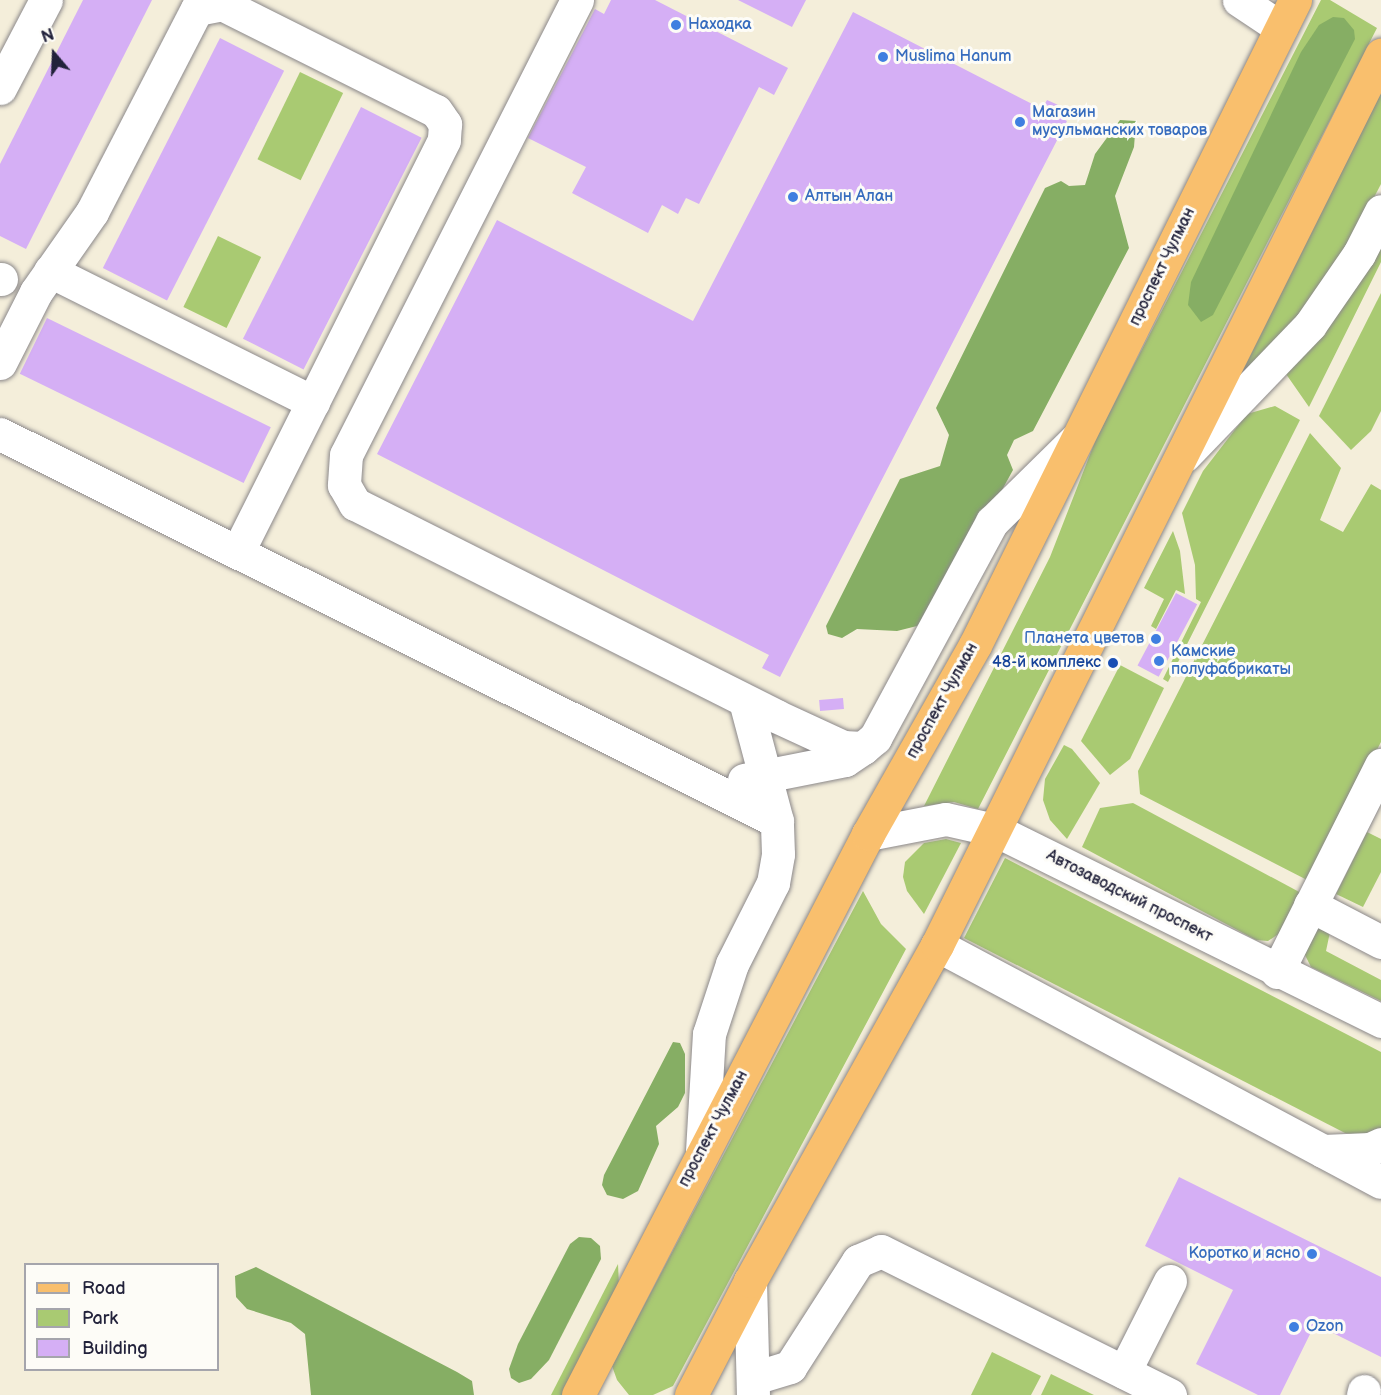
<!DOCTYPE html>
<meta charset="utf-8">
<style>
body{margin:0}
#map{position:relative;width:1381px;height:1395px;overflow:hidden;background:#f4eeda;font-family:"Balsamiq Sans",sans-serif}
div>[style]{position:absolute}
.green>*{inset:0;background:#a9ca72;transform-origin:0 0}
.forest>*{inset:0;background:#86ae64}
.building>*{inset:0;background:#d5aff5;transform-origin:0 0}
.roads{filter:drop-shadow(0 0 2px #8b888a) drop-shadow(0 0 2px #8b888a)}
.minor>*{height:33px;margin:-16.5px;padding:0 16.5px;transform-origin:16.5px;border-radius:16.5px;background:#fff}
.major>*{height:33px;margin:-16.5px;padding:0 16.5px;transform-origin:16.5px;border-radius:16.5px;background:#f9bf6d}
.dots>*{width:16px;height:16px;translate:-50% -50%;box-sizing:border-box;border:3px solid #fdfcf7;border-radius:50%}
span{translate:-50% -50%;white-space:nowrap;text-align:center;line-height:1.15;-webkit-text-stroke:6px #fdfcf7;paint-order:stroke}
.shop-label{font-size:16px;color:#366cbe}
.left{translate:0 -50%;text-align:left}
.right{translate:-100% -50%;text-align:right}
.street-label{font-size:16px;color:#22223b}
.transit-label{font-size:16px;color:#164399}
.legend{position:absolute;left:24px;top:1263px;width:195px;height:108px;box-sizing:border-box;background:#fdfcf7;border:2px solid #a5a5ac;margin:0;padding:8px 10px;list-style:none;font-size:18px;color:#22223b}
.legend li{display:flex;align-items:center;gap:12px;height:30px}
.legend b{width:30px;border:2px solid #a5a5ac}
.north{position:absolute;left:24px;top:24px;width:60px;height:60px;-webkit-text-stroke:4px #fdfcf7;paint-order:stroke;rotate:341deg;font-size:16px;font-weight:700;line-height:24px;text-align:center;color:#22223b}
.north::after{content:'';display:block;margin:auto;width:21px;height:27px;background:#22223b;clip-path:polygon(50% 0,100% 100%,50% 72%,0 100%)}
</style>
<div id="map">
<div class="green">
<div style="clip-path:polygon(1321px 0,1330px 0,1377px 28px,978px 809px,954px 802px,924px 806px,1050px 557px,1096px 439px)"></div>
<div style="left:300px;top:72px;width:48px;height:97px;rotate:26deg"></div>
<div style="clip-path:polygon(1381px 93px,1381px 184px,1356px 232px,1309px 303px,1239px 378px,1237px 377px)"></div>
<div style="left:218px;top:236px;width:48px;height:79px;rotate:26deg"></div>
<div style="clip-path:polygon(1381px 238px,1381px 262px,1309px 407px,1286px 374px,1333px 319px)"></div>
<div style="clip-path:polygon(1381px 293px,1381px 411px,1371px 431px,1351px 450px,1319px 416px)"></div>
<div style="clip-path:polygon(1275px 406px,1300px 420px,1168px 682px,1163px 679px,1201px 602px,1196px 599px,1195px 565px,1182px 513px,1203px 471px,1247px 414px)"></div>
<div style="clip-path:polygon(1310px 433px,1341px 468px,1320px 520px,1343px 532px,1371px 484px,1381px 490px,1381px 742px,1309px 881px,1140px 794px,1138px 771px)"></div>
<div style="clip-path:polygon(1173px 531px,1180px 551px,1185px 594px,1176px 590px,1156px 629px,1151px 626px,1164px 599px,1144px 588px)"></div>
<div style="clip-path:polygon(1120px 665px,1164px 688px,1130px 759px,1110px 775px,1081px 741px)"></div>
<div style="clip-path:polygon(1064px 745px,1072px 749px,1100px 783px,1067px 839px,1050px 820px,1043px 800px,1045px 779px)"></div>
<div style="clip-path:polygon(1133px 803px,1303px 894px,1283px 931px,1268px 941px,1256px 940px,1082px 847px,1100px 808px)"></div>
<div style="clip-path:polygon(1367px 832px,1381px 839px,1381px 872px,1363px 907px,1336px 894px)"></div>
<div style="clip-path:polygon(946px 839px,961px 843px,924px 914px,907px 891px,903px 877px,905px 862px,924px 843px)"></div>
<div style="clip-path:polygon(1005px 858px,1381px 1052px,1381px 1129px,1359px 1136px,1345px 1133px,964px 938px)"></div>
<div style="clip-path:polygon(863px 891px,881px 924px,906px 949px,673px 1386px,653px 1395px,629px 1395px,617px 1380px,612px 1366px)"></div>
<div style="clip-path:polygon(1315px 925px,1330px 932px,1326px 951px,1381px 980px,1381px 1001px,1311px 967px,1304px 953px)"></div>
<div style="clip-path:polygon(618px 1264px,619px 1285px,564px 1395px,551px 1395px)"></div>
<div style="clip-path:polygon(992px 1352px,1041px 1376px,1031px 1395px,971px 1395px)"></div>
<div style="clip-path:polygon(1051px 1374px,1094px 1395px,1041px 1395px)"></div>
</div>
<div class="forest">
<div style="clip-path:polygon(1333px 17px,1344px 18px,1354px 30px,1355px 39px,1213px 315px,1201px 322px,1188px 305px,1191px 282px,1301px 52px,1319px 25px)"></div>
<div style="clip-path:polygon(1120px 120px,1136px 121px,1134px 147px,1115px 196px,1129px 248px,1033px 431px,1014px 440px,1007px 455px,1013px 470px,941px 601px,917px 626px,897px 631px,857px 629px,842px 638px,828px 634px,826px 626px,900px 479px,940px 466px,949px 435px,936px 408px,1045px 188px,1061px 181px,1069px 186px,1085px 185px,1095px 154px)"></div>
<div style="clip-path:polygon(673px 1042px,680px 1043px,685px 1054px,685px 1093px,678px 1107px,656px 1126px,659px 1144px,638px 1191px,623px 1199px,607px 1195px,602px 1185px,604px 1175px)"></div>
<div style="clip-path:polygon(579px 1237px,591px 1238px,600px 1246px,601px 1259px,549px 1360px,531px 1379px,519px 1383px,511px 1378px,509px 1369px,518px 1344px,570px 1244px)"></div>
<div style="clip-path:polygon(256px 1267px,457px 1372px,472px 1381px,474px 1395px,311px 1395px,305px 1334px,291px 1323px,247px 1309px,236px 1297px,235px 1276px)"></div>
</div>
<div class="building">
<div style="clip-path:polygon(83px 0,152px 0,26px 249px,0 236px,0 164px)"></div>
<div style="clip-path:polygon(611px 0,655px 0,788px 68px,774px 95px,759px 87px,699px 204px,686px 198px,678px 214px,662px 205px,648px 233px,572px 193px,586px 167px,528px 138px,595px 9px,604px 14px)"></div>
<div style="clip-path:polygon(738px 0,806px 0,792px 27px)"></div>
<div style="clip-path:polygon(853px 12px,1042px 109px,1047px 100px,1056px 104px,1065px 109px,1061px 118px,1067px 121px,780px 677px,762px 668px,769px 655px,377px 454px,497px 220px,693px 321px)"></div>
<div style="left:220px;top:38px;width:72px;height:258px;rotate:27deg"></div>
<div style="left:361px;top:107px;width:68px;height:260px;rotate:27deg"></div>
<div style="left:47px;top:318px;width:249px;height:62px;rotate:26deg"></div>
<div style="left:1176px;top:593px;width:24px;height:82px;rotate:28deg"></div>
<div style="left:843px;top:698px;width:11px;height:24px;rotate:85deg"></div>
<div style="clip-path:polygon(1179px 1177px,1381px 1277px,1381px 1357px,1315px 1324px,1280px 1395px,1258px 1395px,1196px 1364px,1233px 1290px,1145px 1246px)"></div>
</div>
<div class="roads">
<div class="minor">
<div style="left:577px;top:0;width:510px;rotate:116.92deg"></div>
<div style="left:346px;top:455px;width:30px;rotate:94deg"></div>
<div style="left:344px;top:485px;width:22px;rotate:60deg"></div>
<div style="left:355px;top:504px;width:471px;rotate:26.7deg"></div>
<div style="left:776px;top:716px;width:74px;rotate:24.8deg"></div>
<div style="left:843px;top:747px;width:20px;rotate:3deg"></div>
<div style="left:863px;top:748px;width:16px;rotate:-40deg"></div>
<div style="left:875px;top:738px;width:246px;rotate:-61.6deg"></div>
<div style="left:992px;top:522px;width:115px;rotate:-44.6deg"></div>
<div style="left:1239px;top:0;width:50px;rotate:33.7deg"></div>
<div style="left:0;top:88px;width:99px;rotate:-62.4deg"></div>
<div style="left:50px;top:271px;width:294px;rotate:26.5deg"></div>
<div style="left:0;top:279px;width:1px"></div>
<div style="left:0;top:363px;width:80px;rotate:-63.1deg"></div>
<div style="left:36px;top:292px;width:98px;rotate:-55deg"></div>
<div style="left:92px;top:212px;width:229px;rotate:-62.7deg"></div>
<div style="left:197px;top:9px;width:25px;rotate:-11deg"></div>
<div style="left:222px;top:4px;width:239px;rotate:26.6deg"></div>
<div style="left:436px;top:111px;width:16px;rotate:55deg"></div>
<div style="left:445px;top:124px;width:16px;rotate:94deg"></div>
<div style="left:444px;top:140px;width:461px;rotate:116.6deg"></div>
<div style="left:0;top:434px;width:868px;rotate:26.48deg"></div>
<div style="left:1185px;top:455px;width:180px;rotate:-46.1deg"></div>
<div style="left:1310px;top:325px;width:86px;rotate:-55.4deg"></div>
<div style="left:1359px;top:254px;width:48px;rotate:-62.9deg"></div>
<div style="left:744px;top:780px;width:103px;rotate:-11.2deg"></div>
<div style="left:845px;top:760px;width:22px;rotate:-34deg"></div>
<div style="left:868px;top:834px;width:79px;rotate:-10.9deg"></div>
<div style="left:946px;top:819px;width:50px;rotate:12.7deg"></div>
<div style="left:995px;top:830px;width:431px;rotate:26.3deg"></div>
<div style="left:1310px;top:905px;width:80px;rotate:27.5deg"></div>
<div style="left:937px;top:945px;width:503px;rotate:28.09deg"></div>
<div style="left:1277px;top:972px;width:232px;rotate:-63.3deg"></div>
<div style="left:702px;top:1151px;width:117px;rotate:-86.6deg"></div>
<div style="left:709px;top:1034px;width:74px;rotate:-71.8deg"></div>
<div style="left:732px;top:964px;width:91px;rotate:-63.2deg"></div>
<div style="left:773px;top:883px;width:29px;rotate:-80deg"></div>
<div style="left:778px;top:854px;width:33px;rotate:-92deg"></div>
<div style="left:777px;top:821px;width:124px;rotate:-104.9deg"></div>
<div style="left:1323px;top:1151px;width:47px;rotate:-2.4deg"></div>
<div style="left:1370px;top:1149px;width:12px;rotate:-24deg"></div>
<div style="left:750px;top:1281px;width:114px;rotate:88.5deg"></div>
<div style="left:1124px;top:1372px;width:102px;rotate:-63.2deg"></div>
<div style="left:754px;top:1378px;width:38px;rotate:-17deg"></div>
<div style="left:790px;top:1367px;width:126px;rotate:-57.3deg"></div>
<div style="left:858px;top:1261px;width:25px;rotate:-23deg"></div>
<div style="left:881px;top:1251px;width:323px;rotate:26.5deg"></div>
<div style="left:1363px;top:1395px;width:4px;rotate:-76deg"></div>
</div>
<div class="major">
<div style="left:578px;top:1395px;width:632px;rotate:-62.66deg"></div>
<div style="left:868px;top:834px;width:217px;rotate:-60.5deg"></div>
<div style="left:975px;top:645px;width:720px;rotate:-63.61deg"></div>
<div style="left:691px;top:1395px;width:128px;rotate:-62.6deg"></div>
<div style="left:750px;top:1281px;width:385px;rotate:-60.9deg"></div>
<div style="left:937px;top:945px;width:995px;rotate:-63.49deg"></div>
</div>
</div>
<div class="dots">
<div style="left:676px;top:25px;background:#3f7fe0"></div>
<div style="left:883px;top:57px;background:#3f7fe0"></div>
<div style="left:1020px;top:122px;background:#3f7fe0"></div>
<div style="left:793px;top:197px;background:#3f7fe0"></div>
<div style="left:1156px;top:639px;background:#3f7fe0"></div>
<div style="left:1159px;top:661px;background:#3f7fe0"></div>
<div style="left:1113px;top:663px;background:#1a4fb4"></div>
<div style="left:1312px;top:1254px;background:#3f7fe0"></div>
<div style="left:1294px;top:1327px;background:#3f7fe0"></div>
</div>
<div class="shop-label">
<span class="left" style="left:688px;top:25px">Находка</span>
<span class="left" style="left:895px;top:57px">Muslima Hanum</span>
<span class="left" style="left:1032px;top:122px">Магазин<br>мусульманских товаров</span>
<span class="left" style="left:805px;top:197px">Алтын Алан</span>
<span class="right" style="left:1144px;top:639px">Планета цветов</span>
<span class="left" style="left:1171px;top:661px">Камские<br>полуфабрикаты</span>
<span class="right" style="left:1300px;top:1254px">Коротко и ясно</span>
<span class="left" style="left:1306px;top:1327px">Ozon</span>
</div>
<div class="street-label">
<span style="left:1163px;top:267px;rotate:-64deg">проспект Чулман</span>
<span style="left:943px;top:701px;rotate:-61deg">проспект Чулман</span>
<span style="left:1129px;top:897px;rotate:27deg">Автозаводский проспект</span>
<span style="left:714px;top:1129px;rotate:-62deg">проспект Чулман</span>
</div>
<div class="transit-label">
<span class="right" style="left:1101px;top:663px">48-й комплекс</span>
</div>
<ul class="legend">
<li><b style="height:8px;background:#f9bf6d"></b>Road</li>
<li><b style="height:16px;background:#a9ca72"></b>Park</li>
<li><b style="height:16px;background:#d5aff5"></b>Building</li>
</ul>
<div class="north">N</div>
</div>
